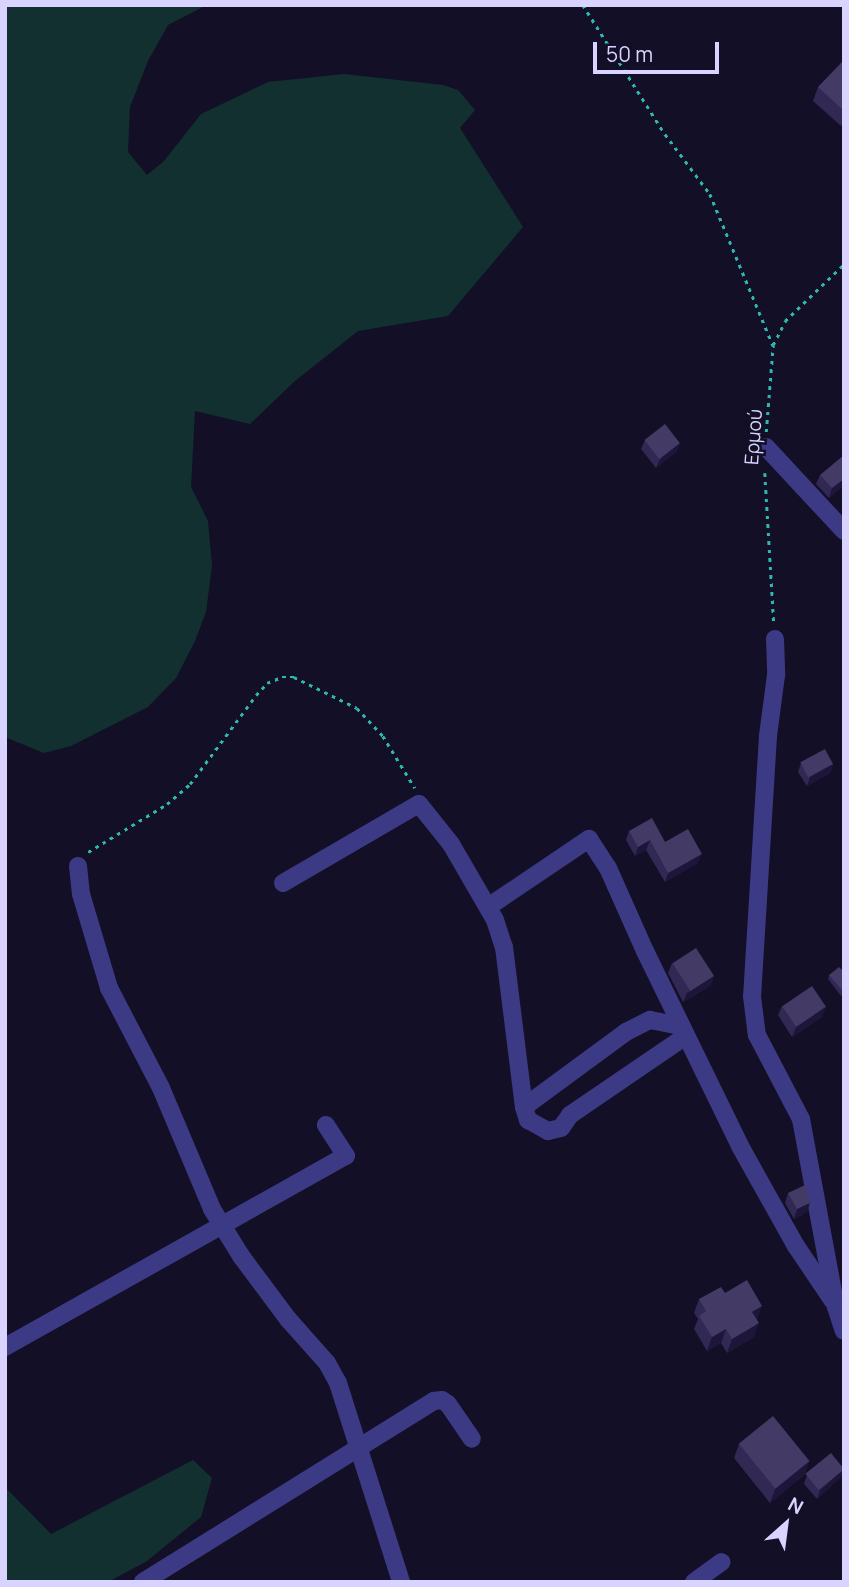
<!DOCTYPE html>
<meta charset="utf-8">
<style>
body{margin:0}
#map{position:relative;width:849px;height:1587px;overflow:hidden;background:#130f26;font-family:Manrope,sans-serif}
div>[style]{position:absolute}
.green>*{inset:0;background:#12302f}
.path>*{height:2.5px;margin-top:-1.25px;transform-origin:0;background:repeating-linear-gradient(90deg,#2fb8b0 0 3.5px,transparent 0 8.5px)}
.minor>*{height:18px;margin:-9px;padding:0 9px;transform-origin:9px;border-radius:9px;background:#3d3a85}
.wall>*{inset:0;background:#312854}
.shaded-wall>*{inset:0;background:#1d163a}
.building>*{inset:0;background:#433a66;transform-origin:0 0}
span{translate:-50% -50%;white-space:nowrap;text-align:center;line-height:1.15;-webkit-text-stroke:5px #130f26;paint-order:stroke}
.street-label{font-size:19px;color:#d9d4ff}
.frame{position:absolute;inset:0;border:7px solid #d9d4ff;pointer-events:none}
.north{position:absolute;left:751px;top:1489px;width:70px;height:70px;-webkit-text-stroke:5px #130f26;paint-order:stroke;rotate:28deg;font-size:19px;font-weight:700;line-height:28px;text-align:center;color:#d9d4ff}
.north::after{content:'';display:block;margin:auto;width:24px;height:32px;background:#d9d4ff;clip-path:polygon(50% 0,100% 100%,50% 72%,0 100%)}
.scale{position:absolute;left:593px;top:42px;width:126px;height:32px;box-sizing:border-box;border:4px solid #d9d4ff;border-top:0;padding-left:9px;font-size:21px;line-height:24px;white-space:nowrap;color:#d9d4ff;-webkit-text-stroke:5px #130f26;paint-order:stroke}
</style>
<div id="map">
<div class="green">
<div style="clip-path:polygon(5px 5px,207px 5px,168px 25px,148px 61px,130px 107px,128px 152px,147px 175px,164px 161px,201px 114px,268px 82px,344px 74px,443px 85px,458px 90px,475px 110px,460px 128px,523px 227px,448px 316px,358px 331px,295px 381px,250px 424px,195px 411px,191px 487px,208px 521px,212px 566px,206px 612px,195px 641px,176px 678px,148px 707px,71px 746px,44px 753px,5px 737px)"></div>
<div style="clip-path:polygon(193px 1460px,212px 1478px,201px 1517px,147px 1561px,108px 1582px,5px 1582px,5px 1487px,51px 1534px)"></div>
</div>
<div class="path">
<div style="left:583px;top:5px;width:153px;rotate:57.6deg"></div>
<div style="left:665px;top:134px;width:75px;rotate:53.1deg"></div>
<div style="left:710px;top:194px;width:164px;rotate:67.4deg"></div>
<div style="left:766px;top:432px;width:87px;rotate:-85.4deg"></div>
<div style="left:773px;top:345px;width:27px;rotate:-63deg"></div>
<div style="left:785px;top:321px;width:82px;rotate:-44deg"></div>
<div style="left:765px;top:473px;width:151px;rotate:86.6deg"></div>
<div style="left:88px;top:852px;width:92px;rotate:-31.3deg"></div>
<div style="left:167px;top:804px;width:30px;rotate:-41deg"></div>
<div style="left:190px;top:784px;width:111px;rotate:-53.4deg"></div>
<div style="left:256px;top:695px;width:16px;rotate:-47deg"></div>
<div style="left:267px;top:683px;width:16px;rotate:-22deg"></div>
<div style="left:282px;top:677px;width:12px"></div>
<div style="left:294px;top:677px;width:70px;rotate:26.2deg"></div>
<div style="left:357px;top:708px;width:38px;rotate:47deg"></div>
<div style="left:383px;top:736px;width:61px;rotate:58.4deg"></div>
</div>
<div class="minor">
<div style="left:766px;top:447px;width:115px;rotate:47.1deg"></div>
<div style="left:775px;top:639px;width:36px;rotate:88deg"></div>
<div style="left:776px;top:675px;width:62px;rotate:97.5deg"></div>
<div style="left:768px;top:736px;width:260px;rotate:93.5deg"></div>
<div style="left:752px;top:996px;width:39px;rotate:83deg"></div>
<div style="left:757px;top:1035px;width:95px;rotate:62.4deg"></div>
<div style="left:801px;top:1119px;width:191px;rotate:79.5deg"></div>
<div style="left:836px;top:1307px;width:25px;rotate:72deg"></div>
<div style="left:78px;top:866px;width:28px;rotate:84deg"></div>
<div style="left:81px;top:894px;width:98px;rotate:73.4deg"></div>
<div style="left:109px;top:988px;width:113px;rotate:62.5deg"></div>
<div style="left:161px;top:1088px;width:131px;rotate:67.1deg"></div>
<div style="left:212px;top:1209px;width:55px;rotate:58.3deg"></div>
<div style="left:241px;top:1256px;width:79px;rotate:53.3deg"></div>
<div style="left:288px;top:1319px;width:59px;rotate:48.4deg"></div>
<div style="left:327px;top:1363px;width:23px;rotate:61deg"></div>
<div style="left:338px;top:1383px;width:209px;rotate:72.4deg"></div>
<div style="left:283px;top:883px;width:157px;rotate:-30.2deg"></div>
<div style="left:419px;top:804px;width:51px;rotate:51.3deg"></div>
<div style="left:451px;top:844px;width:88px;rotate:59.9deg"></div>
<div style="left:495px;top:920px;width:28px;rotate:72deg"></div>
<div style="left:504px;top:947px;width:161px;rotate:82.9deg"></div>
<div style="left:524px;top:1107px;width:127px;rotate:-36.3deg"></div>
<div style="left:626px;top:1032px;width:27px;rotate:-27deg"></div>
<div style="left:650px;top:1020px;width:32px;rotate:11deg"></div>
<div style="left:488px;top:907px;width:122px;rotate:-34deg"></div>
<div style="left:589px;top:839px;width:35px;rotate:57deg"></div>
<div style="left:608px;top:868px;width:91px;rotate:66deg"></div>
<div style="left:645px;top:951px;width:217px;rotate:64deg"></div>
<div style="left:740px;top:1146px;width:115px;rotate:60.8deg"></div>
<div style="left:796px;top:1246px;width:66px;rotate:56.1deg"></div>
<div style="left:524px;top:1107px;width:14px;rotate:73deg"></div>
<div style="left:528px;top:1120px;width:23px;rotate:29deg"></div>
<div style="left:548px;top:1131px;width:13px;rotate:-13deg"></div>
<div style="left:561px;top:1128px;width:16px;rotate:-55deg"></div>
<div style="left:570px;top:1115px;width:140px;rotate:-34.3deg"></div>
<div style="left:5px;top:1347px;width:391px;rotate:-29.3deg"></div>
<div style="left:346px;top:1156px;width:37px;rotate:-123deg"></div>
<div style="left:143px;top:1582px;width:343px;rotate:-31.9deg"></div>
<div style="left:434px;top:1401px;width:8px;rotate:-7deg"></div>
<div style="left:442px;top:1400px;width:7px;rotate:34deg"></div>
<div style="left:448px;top:1404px;width:42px;rotate:55.6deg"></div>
<div style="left:694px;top:1582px;width:34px;rotate:-36deg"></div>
</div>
<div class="wall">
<div style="clip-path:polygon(844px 60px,844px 123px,841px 126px,813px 101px,818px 87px)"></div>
<div style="clip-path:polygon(645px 440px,680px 443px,676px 452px,656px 468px,641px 449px)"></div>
<div style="clip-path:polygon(820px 475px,844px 485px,829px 498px,816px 484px)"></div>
<div style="clip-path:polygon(801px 763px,833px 764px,830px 773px,807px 786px,798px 772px)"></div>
<div style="clip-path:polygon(629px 831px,665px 842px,698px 863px,665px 882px,646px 850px,635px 856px,626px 840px)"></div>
<div style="clip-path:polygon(672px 963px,714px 976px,710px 986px,683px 1002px,668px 973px)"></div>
<div style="clip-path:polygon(844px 972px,844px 994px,841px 996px,828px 979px,829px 975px)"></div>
<div style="clip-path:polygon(782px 1006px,822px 1017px,792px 1037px,778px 1015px)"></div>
<div style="clip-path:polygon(788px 1193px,807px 1212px,794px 1219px,785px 1203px)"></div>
<div style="clip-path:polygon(725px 1293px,757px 1319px,754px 1337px,727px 1353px,721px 1343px,707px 1351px,694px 1329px,698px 1319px,694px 1313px,699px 1299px)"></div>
<div style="clip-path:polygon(739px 1444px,809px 1461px,804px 1475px,770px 1503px,734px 1458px)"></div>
<div style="clip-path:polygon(807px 1475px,841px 1477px,817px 1499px,804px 1484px)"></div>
</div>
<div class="shaded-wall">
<div style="clip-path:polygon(680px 443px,676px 452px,656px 468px,660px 459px)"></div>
<div style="clip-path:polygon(844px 479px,844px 485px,829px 498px,832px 488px)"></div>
<div style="clip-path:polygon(833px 764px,830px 773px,807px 786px,810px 777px)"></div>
<div style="clip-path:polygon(650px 840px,646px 850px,635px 856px,638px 847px)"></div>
<div style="clip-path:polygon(702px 854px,698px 863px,665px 882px,668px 873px)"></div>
<div style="clip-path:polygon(714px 976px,710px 986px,683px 1002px,687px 993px)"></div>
<div style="clip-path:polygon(826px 1007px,822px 1017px,792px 1037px,796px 1027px)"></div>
<div style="clip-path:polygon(810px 1203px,807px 1212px,794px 1219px,797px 1209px)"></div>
<div style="clip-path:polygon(762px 1306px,757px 1319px,752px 1312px)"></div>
<div style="clip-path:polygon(759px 1323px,754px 1337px,727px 1353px,732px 1339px)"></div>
<div style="clip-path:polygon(726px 1329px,721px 1343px,707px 1351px,712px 1337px)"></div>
<div style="clip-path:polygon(809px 1461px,804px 1475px,770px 1503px,775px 1489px)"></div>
<div style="clip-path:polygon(844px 1469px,841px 1477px,817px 1499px,820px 1490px)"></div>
</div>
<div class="building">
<div style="clip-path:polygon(844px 60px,844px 111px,818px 87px)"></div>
<div style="left:665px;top:424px;width:24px;height:26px;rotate:52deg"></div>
<div style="clip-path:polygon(844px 455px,844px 479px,832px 488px,820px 475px)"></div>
<div style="left:825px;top:749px;width:17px;height:28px;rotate:62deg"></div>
<div style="clip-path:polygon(652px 818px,665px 842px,688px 829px,702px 854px,668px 873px,650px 840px,638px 847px,629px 831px)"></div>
<div style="left:696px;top:948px;width:33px;height:28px;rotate:57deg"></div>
<div style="clip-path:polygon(839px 967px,844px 972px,843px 991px,829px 975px)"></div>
<div style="left:812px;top:986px;width:25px;height:36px;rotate:56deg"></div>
<div style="clip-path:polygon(805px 1185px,810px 1203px,797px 1209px,788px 1193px)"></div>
<div style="clip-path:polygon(747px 1280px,762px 1306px,752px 1312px,759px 1323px,732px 1339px,726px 1329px,712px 1337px,699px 1316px,706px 1311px,699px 1299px,721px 1287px,725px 1293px)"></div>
<div style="left:773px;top:1416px;width:58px;height:44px;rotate:51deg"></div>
<div style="left:831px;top:1453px;width:21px;height:33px;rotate:51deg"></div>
</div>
<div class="street-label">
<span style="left:754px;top:437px;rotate:-86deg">Ερμού</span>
</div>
<div class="frame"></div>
<div class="north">N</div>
<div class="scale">50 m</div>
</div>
